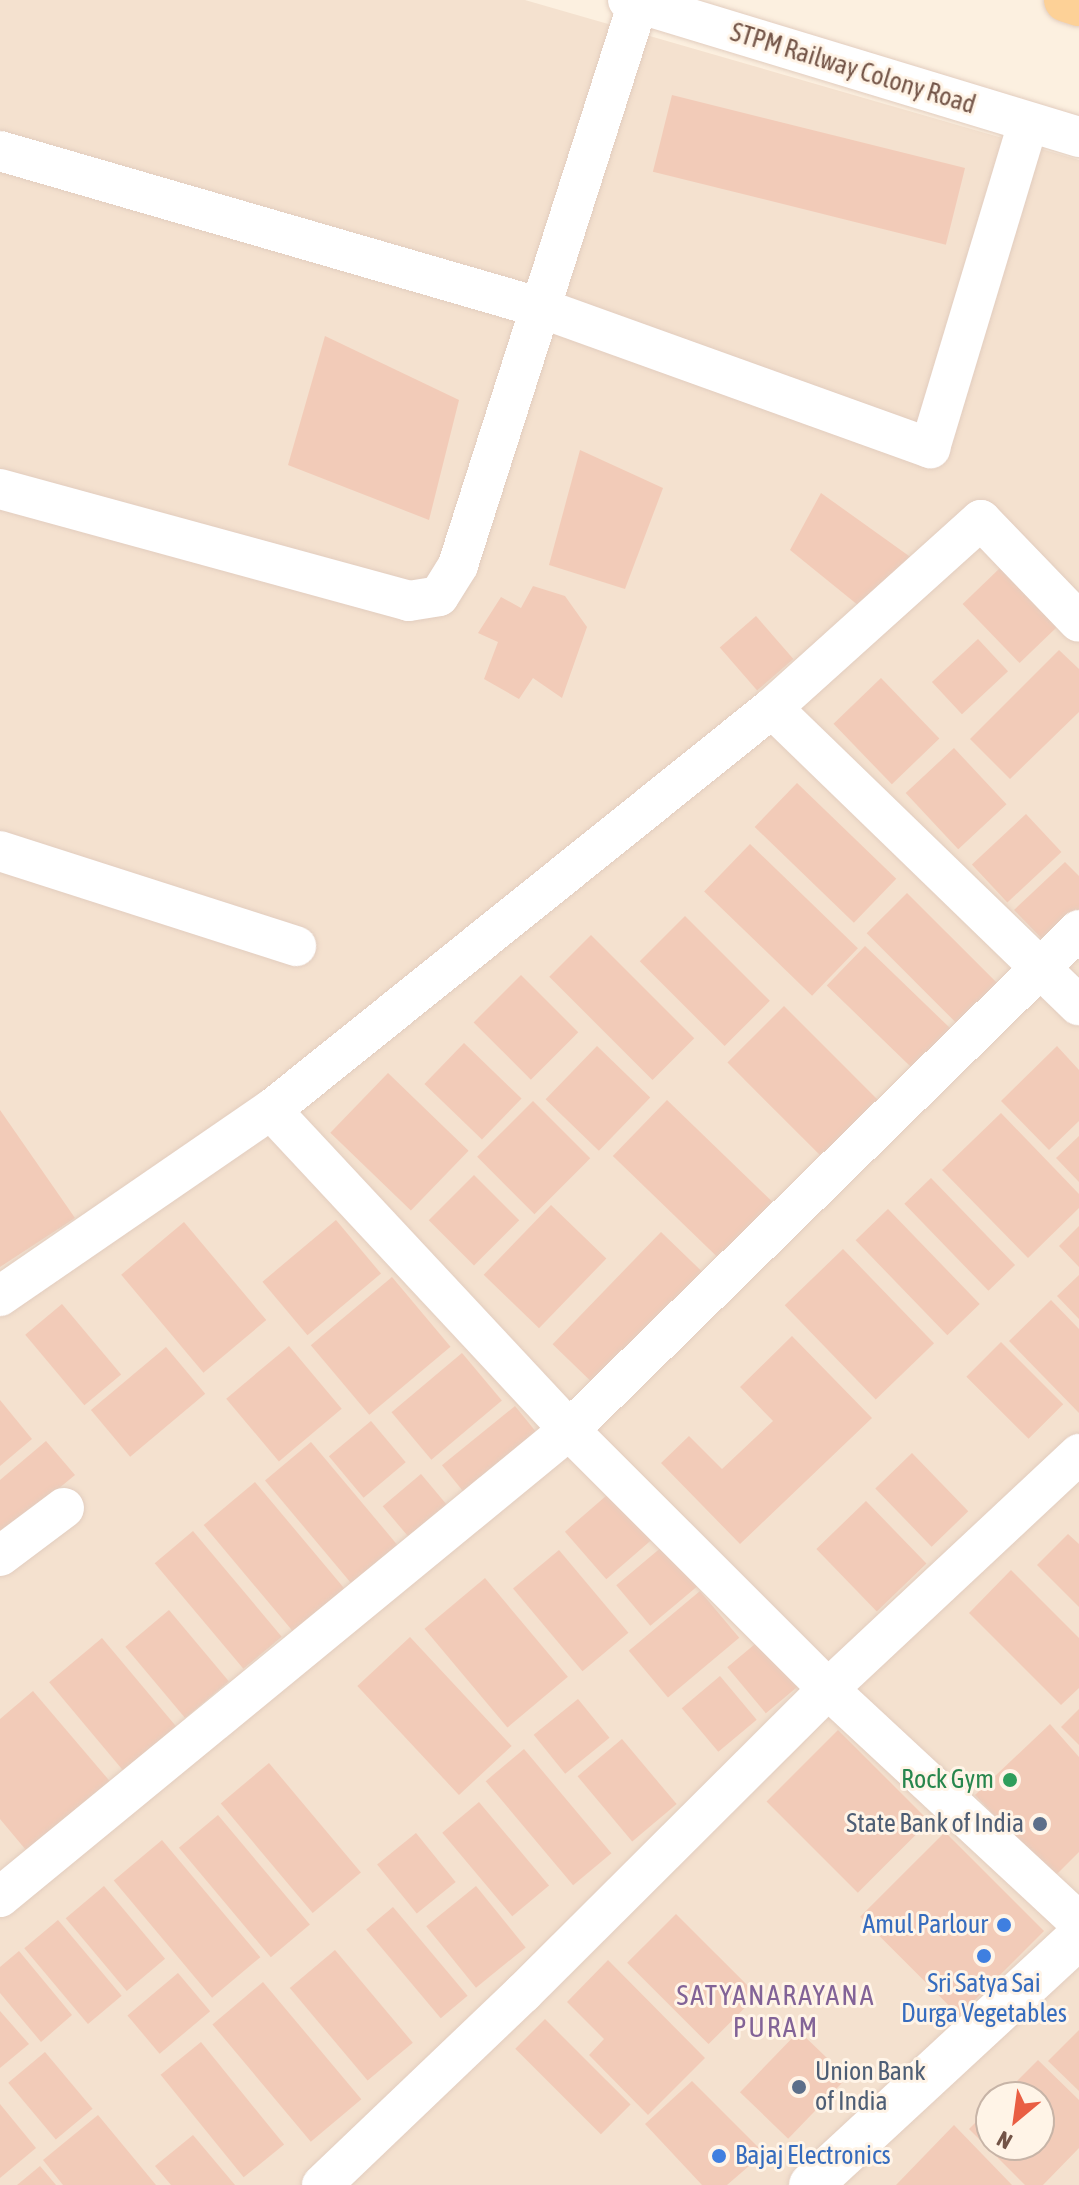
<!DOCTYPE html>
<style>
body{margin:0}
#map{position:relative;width:1079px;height:2185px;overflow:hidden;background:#fcf0e0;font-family:"Asap Condensed",sans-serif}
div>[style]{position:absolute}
.residential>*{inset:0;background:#f4e1cf}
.building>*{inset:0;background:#f2cbb8;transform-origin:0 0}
.roads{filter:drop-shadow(0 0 2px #e2cdbf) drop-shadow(0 0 2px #e2cdbf)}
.minor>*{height:40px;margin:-20px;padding:0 20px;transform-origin:20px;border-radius:20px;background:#fff}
.tertiary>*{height:44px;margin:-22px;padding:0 22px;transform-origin:22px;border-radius:22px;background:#fff}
.primary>*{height:44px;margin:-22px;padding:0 22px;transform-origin:22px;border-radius:22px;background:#fdd197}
.dots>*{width:22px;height:22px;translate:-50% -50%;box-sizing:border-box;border:4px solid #fff4e7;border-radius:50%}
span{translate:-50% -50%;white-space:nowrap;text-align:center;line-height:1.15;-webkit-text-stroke:6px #fff4e7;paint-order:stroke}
.street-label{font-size:26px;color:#735447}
.leisure-label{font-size:26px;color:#27864d}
.right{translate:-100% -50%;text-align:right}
.service-label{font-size:26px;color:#4e5e75}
.left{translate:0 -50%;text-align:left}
.shop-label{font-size:26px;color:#366cbe}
.neighbourhood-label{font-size:28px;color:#826397;letter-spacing:2px}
.north{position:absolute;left:975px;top:2081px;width:80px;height:80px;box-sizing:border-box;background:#fff4e7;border:2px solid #c7b4a7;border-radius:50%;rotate:209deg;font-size:22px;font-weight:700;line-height:32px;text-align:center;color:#735447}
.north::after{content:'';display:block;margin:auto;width:28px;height:36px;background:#e95e43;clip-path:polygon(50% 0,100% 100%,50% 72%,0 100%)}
</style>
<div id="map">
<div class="residential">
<div style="clip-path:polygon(evenodd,0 0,525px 0,1079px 160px,1079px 2185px,0 2185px,0 0,991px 2097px,1039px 2097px,1039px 2145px,991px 2145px,991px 2097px)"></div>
</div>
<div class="building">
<div style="left:672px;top:95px;width:302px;height:79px;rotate:14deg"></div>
<div style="clip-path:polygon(325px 336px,459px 400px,429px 520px,288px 465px)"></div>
<div style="clip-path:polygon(580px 450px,663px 488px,625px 589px,549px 565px)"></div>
<div style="clip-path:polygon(821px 493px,916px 561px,864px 610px,790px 550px)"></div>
<div style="left:1000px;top:568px;width:82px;height:52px;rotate:46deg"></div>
<div style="clip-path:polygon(533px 586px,565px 596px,587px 627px,562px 698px,533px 678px,519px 699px,484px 679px,498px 642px,478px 633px,501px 597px,521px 608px)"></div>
<div style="left:756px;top:616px;width:57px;height:48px;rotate:49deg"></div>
<div style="left:978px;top:639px;width:44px;height:63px;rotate:47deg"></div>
<div style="clip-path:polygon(1059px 650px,1079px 669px,1079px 712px,1010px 779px,970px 739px)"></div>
<div style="left:881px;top:678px;width:84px;height:66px;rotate:46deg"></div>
<div style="left:954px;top:748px;width:77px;height:66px;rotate:47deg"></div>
<div style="left:797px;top:783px;width:138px;height:61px;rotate:44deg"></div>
<div style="left:1026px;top:814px;width:52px;height:74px;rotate:47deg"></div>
<div style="left:750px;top:844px;width:150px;height:66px;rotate:44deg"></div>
<div style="clip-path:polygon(1065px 862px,1079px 876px,1079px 912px,1046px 943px,1014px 910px)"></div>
<div style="left:907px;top:893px;width:138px;height:57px;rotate:45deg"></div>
<div style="left:685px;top:916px;width:120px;height:64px;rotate:45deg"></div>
<div style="left:591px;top:935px;width:146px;height:59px;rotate:45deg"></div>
<div style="left:865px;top:946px;width:129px;height:55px;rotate:44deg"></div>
<div style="left:521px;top:975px;width:81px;height:67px;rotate:45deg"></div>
<div style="left:784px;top:1006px;width:135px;height:80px;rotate:45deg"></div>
<div style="left:464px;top:1043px;width:80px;height:57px;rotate:44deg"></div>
<div style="left:597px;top:1046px;width:74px;height:74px;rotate:44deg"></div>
<div style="clip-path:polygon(1057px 1046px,1079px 1070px,1079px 1121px,1049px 1150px,1001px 1101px)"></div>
<div style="left:388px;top:1073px;width:112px;height:83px;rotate:44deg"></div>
<div style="left:667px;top:1100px;width:150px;height:78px;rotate:44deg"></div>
<div style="left:533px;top:1101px;width:81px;height:79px;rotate:45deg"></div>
<div style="clip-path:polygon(0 1110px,75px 1218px,0 1267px)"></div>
<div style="clip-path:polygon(1001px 1113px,1079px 1194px,1079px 1208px,1028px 1258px,942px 1170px)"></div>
<div style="clip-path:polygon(1079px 1136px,1079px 1182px,1056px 1158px)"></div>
<div style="left:474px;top:1175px;width:64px;height:64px;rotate:45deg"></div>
<div style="left:931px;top:1178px;width:121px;height:37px;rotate:46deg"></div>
<div style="left:551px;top:1205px;width:77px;height:97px;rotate:44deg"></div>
<div style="left:888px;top:1209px;width:132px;height:45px;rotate:46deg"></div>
<div style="left:336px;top:1220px;width:70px;height:96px;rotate:50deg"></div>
<div style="left:184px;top:1222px;width:128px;height:82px;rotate:50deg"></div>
<div style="clip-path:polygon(1079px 1226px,1079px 1267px,1059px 1246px)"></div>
<div style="left:661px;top:1232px;width:59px;height:156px;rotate:44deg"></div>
<div style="left:843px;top:1249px;width:131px;height:81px;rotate:46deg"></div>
<div style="clip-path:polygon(1079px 1275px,1079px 1319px,1057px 1296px)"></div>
<div style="left:392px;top:1277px;width:91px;height:106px;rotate:50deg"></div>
<div style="clip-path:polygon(1051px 1300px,1079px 1329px,1079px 1413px,1009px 1341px)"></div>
<div style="left:62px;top:1304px;width:92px;height:48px;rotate:50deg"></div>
<div style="clip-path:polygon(792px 1336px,872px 1418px,740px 1544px,661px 1463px,689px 1436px,722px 1469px,773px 1421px,740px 1387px)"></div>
<div style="left:1001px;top:1342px;width:88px;height:49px;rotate:45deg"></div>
<div style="left:289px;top:1346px;width:82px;height:82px;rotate:50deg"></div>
<div style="left:166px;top:1347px;width:61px;height:98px;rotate:50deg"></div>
<div style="left:462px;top:1353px;width:62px;height:92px;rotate:50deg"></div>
<div style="clip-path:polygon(0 1400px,32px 1439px,0 1466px)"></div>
<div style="left:515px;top:1406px;width:50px;height:94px;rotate:51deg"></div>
<div style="left:371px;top:1421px;width:54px;height:55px;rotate:50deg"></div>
<div style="clip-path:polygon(46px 1441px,75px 1475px,0 1537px,0 1480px)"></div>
<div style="left:311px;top:1442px;width:136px;height:60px;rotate:50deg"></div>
<div style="left:912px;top:1453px;width:81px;height:51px;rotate:46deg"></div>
<div style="left:421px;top:1474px;width:45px;height:50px;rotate:50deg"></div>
<div style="left:255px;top:1482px;width:154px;height:67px;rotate:50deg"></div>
<div style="left:614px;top:1489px;width:63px;height:65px;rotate:49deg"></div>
<div style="left:866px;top:1501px;width:87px;height:69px;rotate:46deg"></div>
<div style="left:193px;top:1531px;width:138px;height:50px;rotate:50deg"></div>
<div style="clip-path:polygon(1068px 1534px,1079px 1544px,1079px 1607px,1037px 1565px)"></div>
<div style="left:663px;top:1546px;width:53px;height:61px;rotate:50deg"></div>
<div style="left:559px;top:1550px;width:108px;height:60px;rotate:50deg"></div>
<div style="clip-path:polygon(1011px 1570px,1079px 1638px,1079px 1688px,1061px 1705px,969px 1613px)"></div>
<div style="left:485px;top:1578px;width:129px;height:79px;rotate:50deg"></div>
<div style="left:700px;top:1591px;width:61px;height:93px;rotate:50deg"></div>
<div style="left:169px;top:1610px;width:93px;height:57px;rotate:50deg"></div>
<div style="left:410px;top:1637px;width:149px;height:72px;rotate:47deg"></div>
<div style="left:102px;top:1638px;width:118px;height:69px;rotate:50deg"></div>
<div style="left:761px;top:1639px;width:60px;height:44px;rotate:50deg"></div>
<div style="left:720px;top:1676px;width:57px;height:50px;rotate:50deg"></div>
<div style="clip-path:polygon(33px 1691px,119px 1792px,36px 1862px,0 1819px,0 1719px)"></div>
<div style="left:578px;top:1699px;width:50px;height:57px;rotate:51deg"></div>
<div style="clip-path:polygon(1079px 1709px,1079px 1745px,1061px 1727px)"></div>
<div style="clip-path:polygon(1050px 1724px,1079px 1757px,1079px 1852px,1053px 1878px,975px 1795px)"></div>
<div style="left:838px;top:1730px;width:129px;height:101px;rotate:45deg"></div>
<div style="left:622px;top:1739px;width:85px;height:58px;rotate:50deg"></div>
<div style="left:524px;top:1749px;width:136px;height:50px;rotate:50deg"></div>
<div style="left:269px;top:1763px;width:143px;height:63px;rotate:50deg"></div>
<div style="left:479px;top:1802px;width:109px;height:48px;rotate:50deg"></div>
<div style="left:218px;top:1815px;width:143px;height:51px;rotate:50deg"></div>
<div style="left:945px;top:1832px;width:140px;height:120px;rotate:45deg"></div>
<div style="left:416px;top:1833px;width:63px;height:50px;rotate:51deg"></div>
<div style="left:162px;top:1840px;width:153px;height:63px;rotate:50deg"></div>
<div style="left:104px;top:1886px;width:95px;height:50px;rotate:50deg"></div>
<div style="left:476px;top:1886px;width:79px;height:64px;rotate:51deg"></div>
<div style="left:393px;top:1907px;width:116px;height:35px;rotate:50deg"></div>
<div style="left:676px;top:1914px;width:115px;height:69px;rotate:45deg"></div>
<div style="left:58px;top:1920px;width:99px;height:44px;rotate:50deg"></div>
<div style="left:335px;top:1950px;width:121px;height:59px;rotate:50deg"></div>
<div style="clip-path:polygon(19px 1951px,72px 2015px,41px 2042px,0 1993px,0 1967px)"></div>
<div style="clip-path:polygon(608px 1960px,705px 2058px,648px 2115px,589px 2055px,604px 2039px,567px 2002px)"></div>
<div style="left:178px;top:1973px;width:50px;height:66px;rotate:50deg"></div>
<div style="left:263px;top:1982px;width:153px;height:66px;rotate:50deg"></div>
<div style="clip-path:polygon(0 2011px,29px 2044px,0 2068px)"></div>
<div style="left:545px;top:2019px;width:121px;height:42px;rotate:45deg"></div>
<div style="clip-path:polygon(1079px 2030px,1079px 2091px,1048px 2061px)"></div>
<div style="left:799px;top:2031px;width:67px;height:85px;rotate:44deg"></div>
<div style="left:201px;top:2042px;width:132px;height:52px;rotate:51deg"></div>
<div style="left:45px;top:2052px;width:74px;height:48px;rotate:50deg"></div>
<div style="clip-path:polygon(1038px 2060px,1079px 2100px,1079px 2148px,1043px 2185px,1025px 2185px,969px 2129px,991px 2107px,991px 2145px,1039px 2145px,1039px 2097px,1001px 2097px)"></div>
<div style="clip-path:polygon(692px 2081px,764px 2153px,727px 2185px,702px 2185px,645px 2124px)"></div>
<div style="clip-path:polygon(0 2104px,36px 2148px,0 2178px)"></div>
<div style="clip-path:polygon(98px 2115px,156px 2185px,63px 2185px,43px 2160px)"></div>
<div style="clip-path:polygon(954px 2125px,1012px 2185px,896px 2185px)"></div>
<div style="clip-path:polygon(193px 2135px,235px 2185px,171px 2185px,155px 2166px)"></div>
<div style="clip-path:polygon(40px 2166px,56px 2185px,17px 2185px)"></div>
</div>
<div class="roads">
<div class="minor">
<div style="left:628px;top:0;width:471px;rotate:16.9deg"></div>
<div style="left:0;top:151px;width:560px;rotate:16.17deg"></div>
<div style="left:538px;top:307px;width:417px;rotate:19.8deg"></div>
<div style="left:930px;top:448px;width:339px;rotate:-73.2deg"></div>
<div style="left:0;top:489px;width:424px;rotate:15.3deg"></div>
<div style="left:409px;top:601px;width:30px;rotate:-9deg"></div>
<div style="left:439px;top:596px;width:36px;rotate:-58deg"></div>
<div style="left:458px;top:565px;width:590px;rotate:-72.24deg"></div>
<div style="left:772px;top:708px;width:427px;rotate:44.1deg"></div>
<div style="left:0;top:851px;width:311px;rotate:17.8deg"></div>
<div style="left:271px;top:1110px;width:437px;rotate:47deg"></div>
<div style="left:569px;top:1430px;width:366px;rotate:45deg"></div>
<div style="left:828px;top:1689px;width:342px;rotate:42.9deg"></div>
<div style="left:0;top:1296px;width:329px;rotate:-34.5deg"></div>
<div style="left:271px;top:1110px;width:642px;rotate:-38.74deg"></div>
<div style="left:772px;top:708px;width:281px;rotate:-42deg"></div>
<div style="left:981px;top:520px;width:141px;rotate:46.1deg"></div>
<div style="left:0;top:1556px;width:80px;rotate:-36.9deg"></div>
<div style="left:0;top:1897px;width:736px;rotate:-39.38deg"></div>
<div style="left:569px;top:1430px;width:714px;rotate:-44.43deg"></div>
<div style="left:322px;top:2185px;width:278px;rotate:-43.7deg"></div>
<div style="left:523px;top:1993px;width:431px;rotate:-44.9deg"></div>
<div style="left:828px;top:1689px;width:344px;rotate:-43.1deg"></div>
</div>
<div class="tertiary">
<div style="left:811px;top:2185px;width:365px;rotate:-42.8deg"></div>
</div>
<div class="primary">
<div style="left:1066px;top:0;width:14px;rotate:17deg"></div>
</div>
</div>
<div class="dots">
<div style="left:1010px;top:1780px;background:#2e9e5b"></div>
<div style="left:1040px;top:1824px;background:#5c6f8a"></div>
<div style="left:1004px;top:1925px;background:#3f7fe0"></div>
<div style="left:984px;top:1956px;background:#3f7fe0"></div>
<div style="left:799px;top:2087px;background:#5c6f8a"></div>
<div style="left:719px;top:2156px;background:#3f7fe0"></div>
</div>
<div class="street-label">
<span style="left:853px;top:69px;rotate:17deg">STPM Railway Colony Road</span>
</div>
<div class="leisure-label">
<span class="right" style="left:994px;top:1780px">Rock Gym</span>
</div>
<div class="service-label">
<span class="right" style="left:1024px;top:1824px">State Bank of India</span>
<span class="left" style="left:815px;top:2087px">Union Bank<br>of India</span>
</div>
<div class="shop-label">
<span class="right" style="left:988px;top:1925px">Amul Parlour</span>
<span style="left:984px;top:1999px">Sri Satya Sai<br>Durga Vegetables</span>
<span class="left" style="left:735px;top:2156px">Bajaj Electronics</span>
</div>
<div class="neighbourhood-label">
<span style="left:776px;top:2011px">SATYANARAYANA<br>PURAM</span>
</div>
<div class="north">N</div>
</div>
